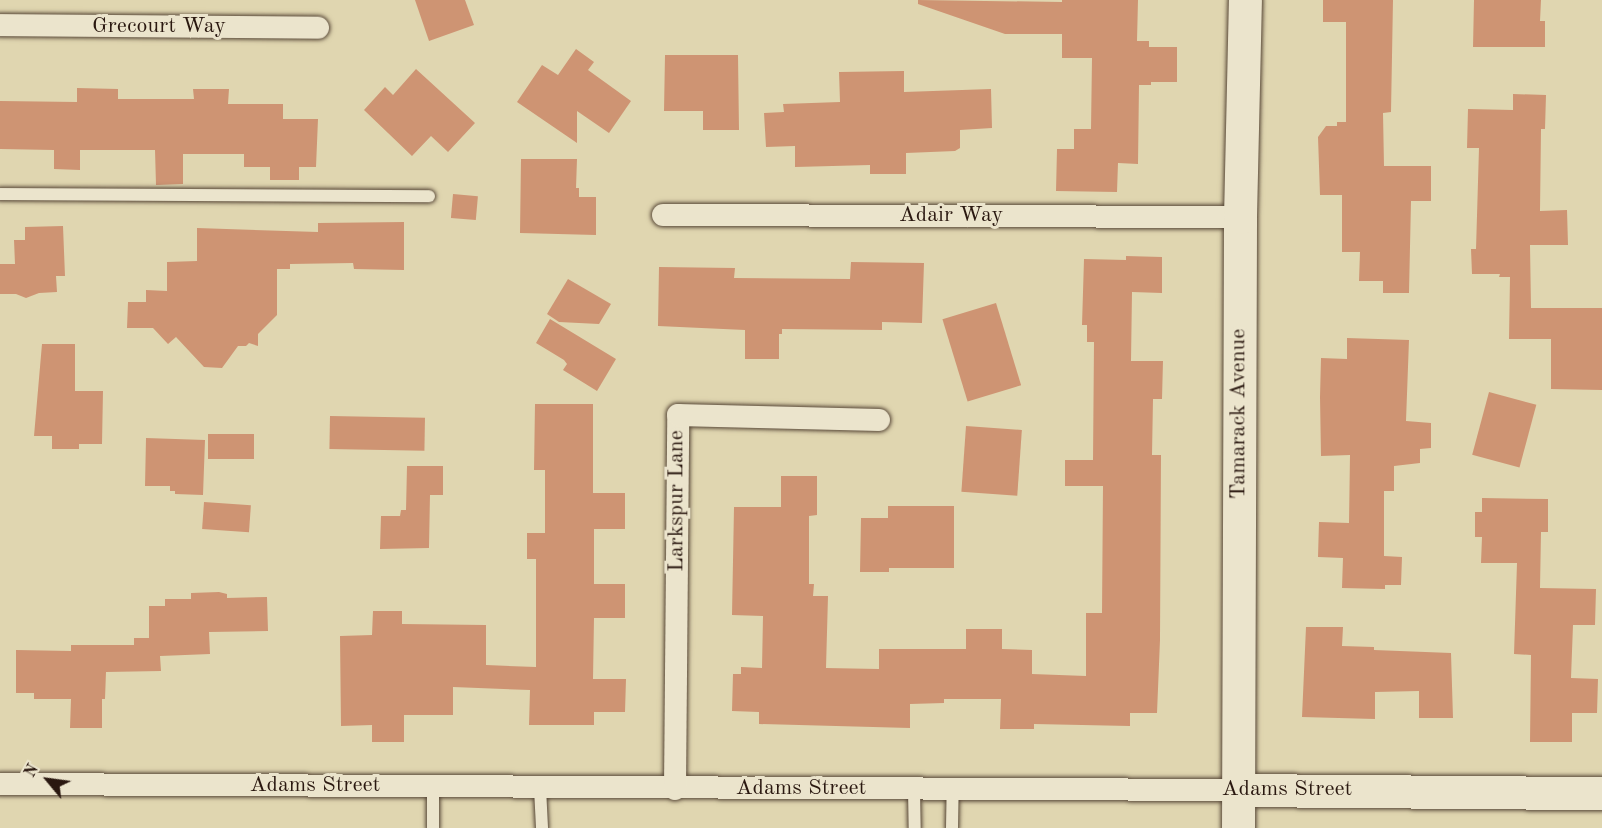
<!DOCTYPE html>
<style>
body{margin:0}
#map{position:relative;width:1602px;height:828px;overflow:hidden;background:#e0d6b0;font-family:"Old Standard TT",serif}
div>[style]{position:absolute}
.building>*{inset:0;background:#ce9473;transform-origin:0 0}
.roads{filter:drop-shadow(0 0 2px #584838) drop-shadow(0 0 2px #584838)}
.lane>*{height:12px;margin:-6px;padding:0 6px;transform-origin:6px;border-radius:6px;background:#ebe4cc}
.street>*{height:22px;margin:-11px;padding:0 11px;transform-origin:11px;border-radius:11px;background:#ebe4cc}
.secondary>*{height:33px;margin:-16.5px;padding:0 16.5px;transform-origin:16.5px;border-radius:16.5px;background:#ebe4cc}
span{translate:-50% -50%;white-space:nowrap;text-align:center;line-height:1.15;-webkit-text-stroke:6px #ebe4cc;paint-order:stroke}
.street-label{font-size:22px;color:#2a1810}
.north{position:absolute;left:18px;top:750px;width:60px;height:60px;-webkit-text-stroke:4px #ebe4cc;paint-order:stroke;rotate:299deg;font-size:16px;font-weight:700;line-height:24px;text-align:center;color:#2a1810}
.north::after{content:'';display:block;margin:auto;width:21px;height:27px;background:#2a1810;clip-path:polygon(50% 0,100% 100%,50% 72%,0 100%)}
</style>
<div id="map">
<div class="building">
<div style="clip-path:polygon(415px 0,465px 0,474px 25px,429px 41px)"></div>
<div style="clip-path:polygon(918px 0,1062px 2px,1062px 0,1138px 0,1137px 41px,1149px 41px,1149px 47px,1177px 47px,1177px 82px,1151px 82px,1151px 85px,1139px 85px,1138px 164px,1118px 163px,1117px 192px,1056px 191px,1057px 149px,1074px 149px,1074px 129px,1091px 129px,1092px 58px,1062px 58px,1062px 34px,1005px 34px,918px 4px)"></div>
<div style="clip-path:polygon(1323px 0,1393px 0,1391px 112px,1383px 113px,1384px 166px,1431px 166px,1431px 201px,1411px 201px,1409px 293px,1383px 293px,1383px 281px,1359px 281px,1360px 252px,1342px 252px,1342px 195px,1320px 195px,1318px 137px,1326px 126px,1337px 126px,1337px 122px,1346px 122px,1346px 22px,1323px 22px)"></div>
<div style="clip-path:polygon(1474px 0,1541px 0,1540px 21px,1545px 21px,1545px 47px,1473px 47px)"></div>
<div style="clip-path:polygon(576px 49px,594px 62px,588px 70px,631px 101px,609px 133px,577px 111px,577px 143px,517px 102px,542px 65px,558px 75px)"></div>
<div style="clip-path:polygon(665px 55px,738px 55px,739px 130px,703px 130px,703px 111px,664px 111px)"></div>
<div style="clip-path:polygon(416px 69px,475px 123px,448px 152px,431px 136px,412px 156px,364px 110px,385px 87px,393px 95px)"></div>
<div style="clip-path:polygon(904px 71px,904px 92px,991px 89px,992px 128px,960px 130px,960px 148px,955px 151px,906px 153px,906px 174px,870px 174px,870px 165px,795px 167px,795px 146px,766px 147px,764px 113px,784px 112px,783px 104px,840px 102px,839px 72px)"></div>
<div style="clip-path:polygon(77px 88px,118px 89px,118px 99px,194px 99px,193px 89px,229px 89px,228px 104px,283px 104px,283px 119px,318px 119px,316px 167px,299px 167px,299px 180px,270px 180px,270px 167px,244px 167px,244px 154px,183px 154px,183px 184px,156px 185px,155px 150px,80px 150px,80px 170px,54px 169px,54px 150px,0 149px,0 101px,77px 102px)"></div>
<div style="clip-path:polygon(1513px 94px,1546px 95px,1545px 129px,1541px 129px,1540px 211px,1567px 210px,1568px 245px,1530px 245px,1531px 308px,1602px 308px,1602px 390px,1551px 389px,1551px 339px,1509px 339px,1510px 277px,1499px 277px,1500px 274px,1472px 274px,1471px 249px,1476px 249px,1479px 148px,1467px 148px,1468px 109px,1513px 110px)"></div>
<div style="clip-path:polygon(521px 159px,577px 159px,576px 188px,579px 188px,579px 197px,596px 197px,596px 235px,520px 233px)"></div>
<div style="left:453px;top:194px;width:25px;height:24px;rotate:5deg"></div>
<div style="clip-path:polygon(404px 222px,404px 270px,354px 269px,353px 263px,290px 264px,290px 269px,277px 269px,277px 315px,258px 334px,258px 346px,249px 343px,246px 346px,238px 346px,222px 368px,204px 367px,176px 337px,168px 344px,153px 328px,127px 328px,128px 302px,146px 302px,146px 290px,167px 291px,167px 262px,197px 261px,197px 228px,318px 232px,318px 223px)"></div>
<div style="clip-path:polygon(63px 226px,65px 276px,56px 276px,57px 292px,39px 293px,26px 298px,16px 294px,0 294px,0 264px,15px 264px,14px 240px,25px 240px,25px 227px)"></div>
<div style="clip-path:polygon(1126px 256px,1162px 257px,1162px 293px,1132px 292px,1131px 361px,1163px 361px,1162px 399px,1153px 399px,1152px 455px,1161px 455px,1160px 640px,1157px 713px,1130px 713px,1130px 726px,1034px 724px,1034px 729px,1000px 729px,1001px 699px,944px 699px,944px 703px,910px 704px,910px 728px,759px 724px,759px 712px,732px 711px,733px 674px,741px 674px,741px 667px,762px 668px,763px 616px,732px 615px,734px 507px,781px 507px,781px 476px,817px 476px,817px 515px,809px 516px,809px 584px,814px 584px,813px 596px,828px 596px,826px 668px,879px 669px,879px 649px,966px 649px,966px 629px,1002px 629px,1002px 649px,1032px 650px,1032px 674px,1086px 676px,1086px 613px,1102px 613px,1103px 486px,1065px 486px,1065px 460px,1093px 460px,1094px 342px,1087px 342px,1087px 325px,1082px 325px,1084px 259px,1126px 260px)"></div>
<div style="clip-path:polygon(851px 262px,924px 263px,922px 323px,882px 322px,882px 330px,782px 329px,782px 334px,779px 334px,779px 359px,745px 359px,745px 330px,658px 326px,659px 267px,735px 268px,734px 278px,850px 279px)"></div>
<div style="clip-path:polygon(568px 279px,611px 304px,599px 324px,559px 322px,547px 314px)"></div>
<div style="left:996px;top:303px;width:86px;height:56px;rotate:73deg"></div>
<div style="clip-path:polygon(550px 319px,616px 359px,597px 391px,563px 370px,567px 364px,564px 360px,536px 343px)"></div>
<div style="clip-path:polygon(1347px 338px,1409px 340px,1406px 421px,1431px 423px,1431px 448px,1420px 449px,1420px 463px,1394px 466px,1394px 491px,1384px 491px,1384px 556px,1402px 557px,1401px 585px,1385px 585px,1385px 589px,1342px 588px,1343px 558px,1318px 557px,1319px 522px,1349px 523px,1350px 455px,1321px 456px,1320px 397px,1321px 358px,1347px 359px)"></div>
<div style="clip-path:polygon(42px 344px,75px 344px,75px 391px,103px 391px,102px 444px,79px 444px,79px 449px,52px 449px,52px 436px,34px 436px)"></div>
<div style="left:1489px;top:392px;width:49px;height:65px;rotate:15deg"></div>
<div style="clip-path:polygon(535px 404px,593px 404px,593px 493px,625px 493px,625px 529px,594px 529px,594px 584px,625px 584px,625px 618px,594px 618px,593px 679px,626px 679px,625px 712px,594px 712px,594px 725px,529px 725px,530px 690px,453px 687px,453px 715px,404px 715px,404px 742px,372px 742px,372px 725px,341px 726px,340px 636px,372px 635px,373px 611px,402px 611px,402px 624px,486px 625px,486px 665px,536px 667px,536px 559px,527px 559px,527px 533px,545px 533px,545px 470px,534px 470px)"></div>
<div style="left:330px;top:416px;width:95px;height:33px;rotate:1deg"></div>
<div style="left:966px;top:426px;width:56px;height:66px;rotate:4deg"></div>
<div style="left:208px;top:434px;width:46px;height:25px"></div>
<div style="clip-path:polygon(146px 438px,205px 440px,203px 495px,175px 494px,175px 491px,170px 491px,170px 486px,145px 486px)"></div>
<div style="clip-path:polygon(407px 466px,443px 466px,443px 495px,430px 495px,429px 548px,380px 549px,381px 516px,400px 516px,401px 510px,406px 510px)"></div>
<div style="clip-path:polygon(1482px 498px,1548px 499px,1548px 532px,1541px 532px,1540px 588px,1596px 589px,1595px 625px,1573px 625px,1571px 678px,1598px 679px,1597px 713px,1572px 713px,1572px 742px,1530px 742px,1531px 655px,1514px 654px,1517px 563px,1481px 563px,1482px 537px,1475px 537px,1475px 512px,1482px 512px)"></div>
<div style="left:204px;top:502px;width:47px;height:27px;rotate:4deg"></div>
<div style="clip-path:polygon(888px 506px,954px 506px,954px 568px,889px 568px,889px 572px,860px 572px,861px 518px,888px 518px)"></div>
<div style="clip-path:polygon(219px 592px,227px 594px,227px 598px,267px 597px,268px 631px,209px 632px,210px 654px,160px 656px,161px 671px,106px 672px,105px 699px,102px 699px,102px 728px,70px 728px,71px 699px,34px 699px,34px 693px,16px 693px,16px 650px,71px 651px,71px 645px,134px 645px,134px 638px,149px 638px,149px 606px,165px 606px,165px 599px,191px 599px,191px 593px)"></div>
<div style="clip-path:polygon(1306px 627px,1343px 627px,1342px 646px,1374px 647px,1374px 650px,1451px 653px,1453px 718px,1419px 718px,1419px 691px,1375px 692px,1375px 719px,1302px 717px)"></div>
</div>
<div class="roads">
<div class="lane">
<div style="left:0;top:194px;width:429px;rotate:0.3deg"></div>
<div style="left:540px;top:788px;width:40px;rotate:87.1deg"></div>
<div style="left:914px;top:789px;width:39px;rotate:89deg"></div>
<div style="left:433px;top:828px;width:41px;rotate:-90deg"></div>
<div style="left:952px;top:828px;width:39px;rotate:-89deg"></div>
</div>
<div class="street">
<div style="left:0;top:25px;width:318px;rotate:0.5deg"></div>
<div style="left:663px;top:215px;width:577px;rotate:0.2deg"></div>
<div style="left:0;top:784px;width:1238px;rotate:0.28deg"></div>
<div style="left:675px;top:789px;width:374px;rotate:-89.5deg"></div>
<div style="left:678px;top:415px;width:201px;rotate:1.4deg"></div>
</div>
<div class="secondary">
<div style="left:1238px;top:790px;width:364px;rotate:0.5deg"></div>
<div style="left:1238px;top:828px;width:611px;rotate:-89.81deg"></div>
<div style="left:1240px;top:217px;width:217px;rotate:-88.7deg"></div>
</div>
</div>
<div class="street-label">
<span style="left:159px;top:27px">Grecourt Way</span>
<span style="left:951px;top:216px">Adair Way</span>
<span style="left:1239px;top:414px;rotate:-90deg">Tamarack Avenue</span>
<span style="left:677px;top:501px;rotate:-90deg">Larkspur Lane</span>
<span style="left:315px;top:786px">Adams Street</span>
<span style="left:801px;top:789px">Adams Street</span>
<span style="left:1287px;top:790px">Adams Street</span>
</div>
<div class="north">N</div>
</div>
